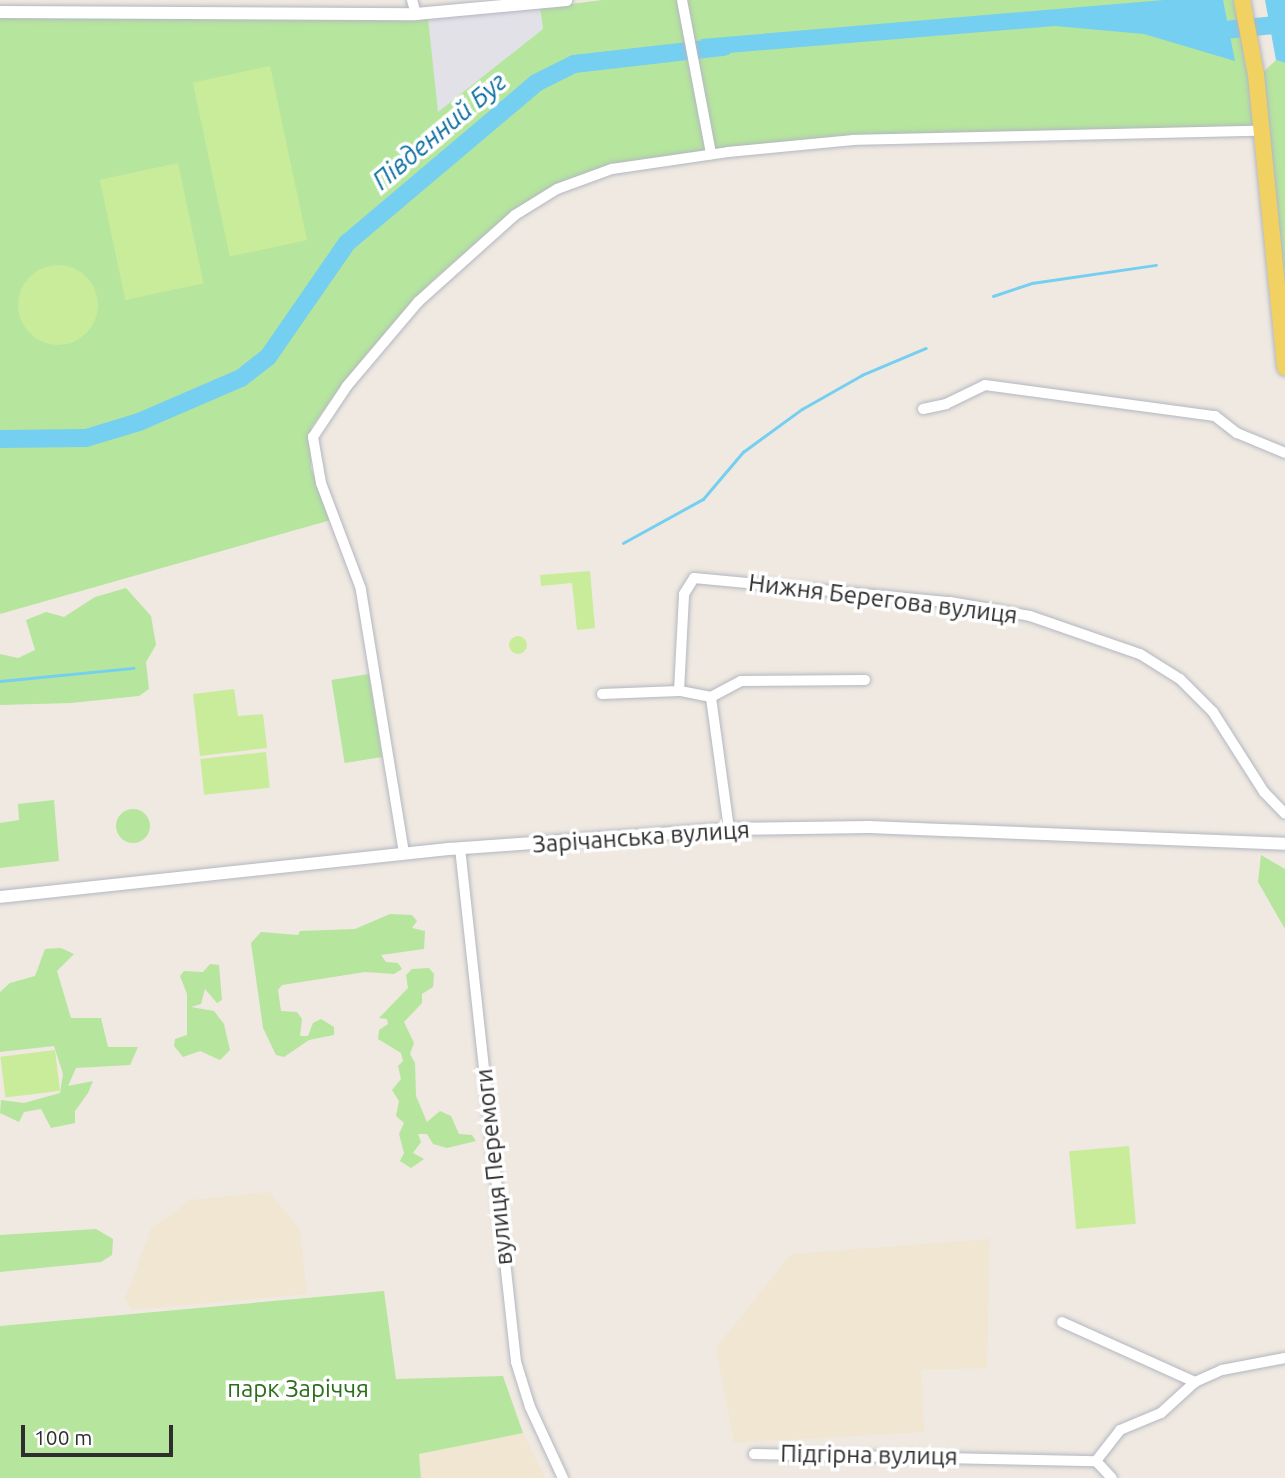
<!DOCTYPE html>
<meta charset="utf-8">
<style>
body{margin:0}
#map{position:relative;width:1285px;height:1478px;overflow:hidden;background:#efe9e1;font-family:Ubuntu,sans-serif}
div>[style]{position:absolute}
.industrial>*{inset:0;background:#e3e1e8}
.education>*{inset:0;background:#f0e6d1}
.green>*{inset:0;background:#b6e59e;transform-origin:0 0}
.round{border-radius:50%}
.pitch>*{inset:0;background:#c9ec9a;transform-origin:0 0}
.water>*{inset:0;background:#75cff0}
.stream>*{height:2.5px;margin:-1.25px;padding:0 1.25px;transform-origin:1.25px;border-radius:1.25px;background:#75cff0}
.river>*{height:18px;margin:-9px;padding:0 9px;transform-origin:9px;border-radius:9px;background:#75cff0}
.roads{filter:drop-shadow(0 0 2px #b4b7c1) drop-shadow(0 0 2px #b4b7c1)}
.minor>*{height:10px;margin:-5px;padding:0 5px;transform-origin:5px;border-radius:5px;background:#fff}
.tertiary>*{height:12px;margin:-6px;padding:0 6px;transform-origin:6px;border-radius:6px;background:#fff}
.primary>*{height:16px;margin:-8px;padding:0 8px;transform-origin:8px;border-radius:8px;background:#f2d163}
span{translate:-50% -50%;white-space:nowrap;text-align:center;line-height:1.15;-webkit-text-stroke:7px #fff;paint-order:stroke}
.street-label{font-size:24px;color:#2e2e2e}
.park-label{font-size:24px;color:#2c6e1b}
.water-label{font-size:26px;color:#0d6fa3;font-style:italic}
.scale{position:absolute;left:21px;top:1425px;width:152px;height:32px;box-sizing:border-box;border:4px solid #2e2e2e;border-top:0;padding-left:9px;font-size:21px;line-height:24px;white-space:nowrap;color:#2e2e2e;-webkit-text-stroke:5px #fff;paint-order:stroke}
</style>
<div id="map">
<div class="industrial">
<div style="clip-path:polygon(540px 8px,543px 29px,437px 113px,428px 18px)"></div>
</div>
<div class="education">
<div style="clip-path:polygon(269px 1192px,300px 1230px,307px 1294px,132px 1310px,125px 1299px,151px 1229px,191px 1200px)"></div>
<div style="clip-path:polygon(990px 1239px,987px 1368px,921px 1370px,924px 1432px,734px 1443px,716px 1348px,791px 1254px)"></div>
<div style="clip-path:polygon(523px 1433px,545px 1478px,421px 1478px,419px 1454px)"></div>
</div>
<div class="green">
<div style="clip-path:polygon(602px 0,678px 0,707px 150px,611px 164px,555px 185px,512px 211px,432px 281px,343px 383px,311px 428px,311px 468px,331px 520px,0 614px,0 16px,428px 18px,438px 112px,543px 29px,540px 8px)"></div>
<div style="clip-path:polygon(687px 0,1237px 0,1256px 126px,853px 136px,715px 149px)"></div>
<div style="clip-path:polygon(1276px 60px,1285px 63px,1285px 322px,1260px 75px)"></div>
<div style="clip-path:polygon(126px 588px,151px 616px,156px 645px,146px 662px,149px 689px,139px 696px,71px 703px,0 705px,0 654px,18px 658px,35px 650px,26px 620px,46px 612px,64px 617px,95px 597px)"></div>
<div style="left:369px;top:674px;width:84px;height:38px;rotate:81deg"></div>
<div style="clip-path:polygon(54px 800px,59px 861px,0 868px,0 823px,19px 820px,18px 804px)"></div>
<div class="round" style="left:116px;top:809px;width:34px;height:34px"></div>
<div style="clip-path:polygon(1261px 855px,1285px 869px,1285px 929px,1258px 882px)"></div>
<div style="clip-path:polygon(390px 914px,412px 915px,417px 921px,412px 928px,425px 931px,424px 949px,381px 955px,386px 962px,398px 963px,402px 969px,394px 974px,365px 972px,282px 985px,278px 990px,281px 1011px,297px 1012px,302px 1019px,300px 1036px,308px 1036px,313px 1023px,321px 1019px,334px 1027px,334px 1035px,309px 1040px,284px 1057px,276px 1055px,263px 1028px,251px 943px,261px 932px,298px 935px,300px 931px,355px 929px)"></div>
<div style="clip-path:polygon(61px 948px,74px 954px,57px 971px,71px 1018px,101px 1018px,108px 1047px,138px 1047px,130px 1065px,76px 1068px,68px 1086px,93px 1081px,88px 1093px,75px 1111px,75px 1123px,51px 1128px,41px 1109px,24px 1112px,19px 1122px,0 1113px,1px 1100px,24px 1103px,60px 1093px,63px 1074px,54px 1046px,0 1052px,0 992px,10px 983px,35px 976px,45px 949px)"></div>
<div style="clip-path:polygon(210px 964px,219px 965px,222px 1000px,217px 1003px,205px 989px,201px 1004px,191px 1007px,214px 1011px,224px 1024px,230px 1050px,220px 1060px,200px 1051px,183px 1057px,174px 1046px,175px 1039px,187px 1035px,187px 994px,180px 976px,184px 971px,203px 972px)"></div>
<div style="clip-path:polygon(429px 968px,434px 974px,433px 987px,422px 994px,422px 1003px,404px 1022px,414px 1043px,410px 1054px,415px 1063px,416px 1096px,427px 1122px,440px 1111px,451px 1116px,459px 1134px,472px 1135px,476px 1141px,447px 1148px,433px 1144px,427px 1134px,418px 1134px,421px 1142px,413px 1153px,424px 1159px,411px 1168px,400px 1161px,404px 1153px,399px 1134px,404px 1123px,396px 1116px,399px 1101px,392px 1090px,401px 1079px,398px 1066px,403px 1061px,401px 1053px,378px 1039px,379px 1030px,388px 1024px,387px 1019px,379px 1018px,408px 988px,406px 975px,412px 969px)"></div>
<div style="clip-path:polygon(96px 1229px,113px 1239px,112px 1255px,101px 1262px,0 1272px,0 1235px)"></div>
<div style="clip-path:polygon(384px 1291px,396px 1379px,503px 1376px,523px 1433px,419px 1454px,421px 1478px,0 1478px,0 1326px)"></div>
</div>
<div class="pitch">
<div style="left:270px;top:66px;width:178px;height:79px;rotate:78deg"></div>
<div style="left:178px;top:163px;width:123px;height:80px;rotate:78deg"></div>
<div class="round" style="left:18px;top:265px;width:80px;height:80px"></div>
<div style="clip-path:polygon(590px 571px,595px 628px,577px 630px,572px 583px,541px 586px,540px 575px)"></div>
<div class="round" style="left:509px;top:636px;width:18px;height:18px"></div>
<div style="clip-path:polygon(234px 689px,238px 716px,263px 714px,267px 748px,200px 756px,193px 694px)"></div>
<div style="left:266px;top:752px;width:36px;height:66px;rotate:84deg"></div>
<div style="left:55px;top:1050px;width:41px;height:55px;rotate:83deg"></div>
<div style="left:1129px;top:1146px;width:78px;height:60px;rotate:85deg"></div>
</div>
<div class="water">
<div style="clip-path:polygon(1164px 0,1223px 0,1235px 61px,1144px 34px,1055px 26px,704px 55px,701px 39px)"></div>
<div style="clip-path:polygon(1265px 0,1285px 0,1285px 63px,1276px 60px)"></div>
</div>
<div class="stream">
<div style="left:993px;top:296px;width:41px;rotate:-18.4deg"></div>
<div style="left:1032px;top:283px;width:125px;rotate:-8.3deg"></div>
<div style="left:623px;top:543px;width:91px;rotate:-28.8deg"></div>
<div style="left:703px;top:499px;width:62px;rotate:-49.6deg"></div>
<div style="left:743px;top:452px;width:73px;rotate:-36.1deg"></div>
<div style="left:802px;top:409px;width:69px;rotate:-29.5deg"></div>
<div style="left:862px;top:375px;width:69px;rotate:-22.9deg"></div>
<div style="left:0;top:681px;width:134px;rotate:-5.6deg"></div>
</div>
<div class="river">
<div style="left:1205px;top:32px;width:80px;rotate:-5.7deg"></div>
<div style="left:0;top:439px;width:86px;rotate:-0.7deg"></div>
<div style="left:86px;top:438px;width:55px;rotate:-16.8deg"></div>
<div style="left:139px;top:422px;width:111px;rotate:-23.3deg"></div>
<div style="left:241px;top:378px;width:34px;rotate:-38deg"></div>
<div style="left:268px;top:357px;width:139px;rotate:-55.3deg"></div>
<div style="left:347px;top:243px;width:248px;rotate:-40.2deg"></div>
<div style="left:536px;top:83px;width:42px;rotate:-26.6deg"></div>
<div style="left:574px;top:64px;width:151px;rotate:-6.5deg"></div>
</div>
<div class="roads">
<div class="minor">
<div style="left:412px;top:0;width:15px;rotate:74deg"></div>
<div style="left:682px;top:0;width:157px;rotate:79.3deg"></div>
<div style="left:923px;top:409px;width:24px;rotate:-12deg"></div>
<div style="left:946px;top:404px;width:43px;rotate:-26deg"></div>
<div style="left:985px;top:385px;width:232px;rotate:7.7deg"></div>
<div style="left:1215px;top:416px;width:28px;rotate:38deg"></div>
<div style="left:1237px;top:433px;width:52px;rotate:22.6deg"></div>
<div style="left:602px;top:694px;width:77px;rotate:-2.2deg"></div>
<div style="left:711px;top:697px;width:34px;rotate:-28deg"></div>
<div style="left:741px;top:681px;width:124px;rotate:-0.5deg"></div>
<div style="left:729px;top:829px;width:133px;rotate:-97.8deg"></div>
<div style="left:711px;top:697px;width:33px;rotate:-169deg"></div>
<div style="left:679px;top:691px;width:97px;rotate:-87deg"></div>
<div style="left:684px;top:594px;width:19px;rotate:-58deg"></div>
<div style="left:694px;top:578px;width:257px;rotate:5.4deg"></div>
<div style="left:950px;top:602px;width:81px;rotate:9.9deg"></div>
<div style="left:1030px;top:616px;width:116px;rotate:19.1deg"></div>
<div style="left:1140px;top:654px;width:47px;rotate:32deg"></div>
<div style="left:1180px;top:679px;width:47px;rotate:45deg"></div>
<div style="left:1213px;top:712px;width:95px;rotate:57.5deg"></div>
<div style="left:1264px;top:792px;width:30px;rotate:46deg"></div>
<div style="left:460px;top:848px;width:517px;rotate:83.78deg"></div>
<div style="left:516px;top:1362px;width:47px;rotate:72.7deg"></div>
<div style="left:530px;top:1407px;width:78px;rotate:65.1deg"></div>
<div style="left:404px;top:853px;width:267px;rotate:-99.3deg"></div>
<div style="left:361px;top:589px;width:113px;rotate:-110.7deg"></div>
<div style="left:321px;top:483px;width:47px;rotate:-99.9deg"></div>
<div style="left:313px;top:437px;width:61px;rotate:-56.3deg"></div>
<div style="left:347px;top:386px;width:110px;rotate:-49.8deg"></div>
<div style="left:418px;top:302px;width:130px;rotate:-41.9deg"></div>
<div style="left:515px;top:215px;width:49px;rotate:-31.8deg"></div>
<div style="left:557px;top:189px;width:59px;rotate:-20deg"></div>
<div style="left:612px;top:169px;width:117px;rotate:-8.3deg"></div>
<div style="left:728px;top:152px;width:126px;rotate:-5.5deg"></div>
<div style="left:853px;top:140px;width:409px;rotate:-1.3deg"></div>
<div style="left:1062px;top:1322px;width:146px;rotate:24.3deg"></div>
<div style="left:754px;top:1454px;width:342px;rotate:1.2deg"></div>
<div style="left:1096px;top:1461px;width:39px;rotate:-52deg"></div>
<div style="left:1120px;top:1430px;width:44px;rotate:-22.5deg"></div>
<div style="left:1161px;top:1413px;width:46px;rotate:-42.4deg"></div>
<div style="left:1195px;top:1382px;width:30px;rotate:-24deg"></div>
<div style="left:1222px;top:1370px;width:64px;rotate:-10.8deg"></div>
<div style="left:1096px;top:1461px;width:23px;rotate:47deg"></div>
</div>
<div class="tertiary">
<div style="left:0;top:12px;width:416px;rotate:0.3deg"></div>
<div style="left:416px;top:14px;width:151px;rotate:-5.3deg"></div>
<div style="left:0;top:897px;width:452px;rotate:-6.1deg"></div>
<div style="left:449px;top:849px;width:281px;rotate:-4.1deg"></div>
<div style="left:729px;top:829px;width:140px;rotate:-0.8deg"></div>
<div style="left:869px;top:827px;width:416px;rotate:2.3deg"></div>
</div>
<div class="primary">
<div style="left:1242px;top:0;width:76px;rotate:79.4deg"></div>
<div style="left:1256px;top:75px;width:294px;rotate:84.3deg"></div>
</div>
</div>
<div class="street-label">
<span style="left:883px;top:599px;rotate:7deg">Нижня Берегова вулиця</span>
<span style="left:641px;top:837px;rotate:-4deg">Зарічанська вулиця</span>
<span style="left:494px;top:1167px;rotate:-96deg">вулиця Перемоги</span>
<span style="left:869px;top:1455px;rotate:1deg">Підгірна вулиця</span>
</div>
<div class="park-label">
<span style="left:298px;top:1389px">парк Заріччя</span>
</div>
<div class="water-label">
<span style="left:439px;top:131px;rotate:-40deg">Південний Буг</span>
</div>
<div class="scale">100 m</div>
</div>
